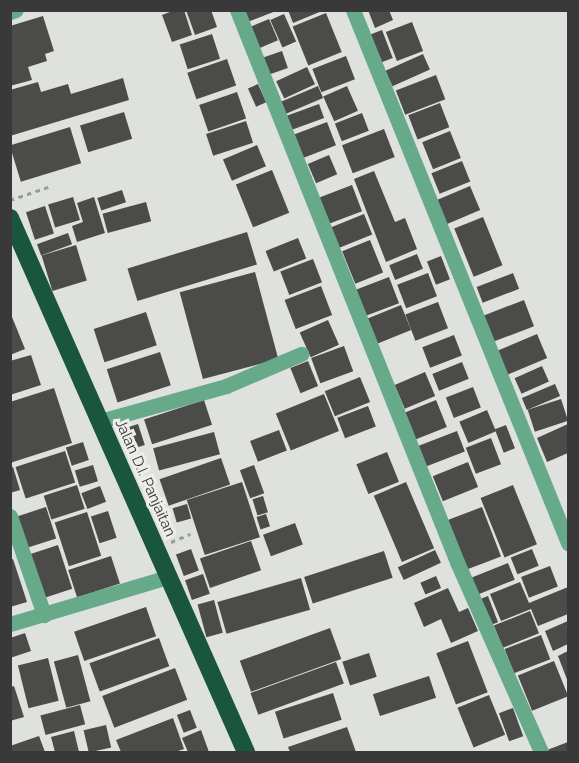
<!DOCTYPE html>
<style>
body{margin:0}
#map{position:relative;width:579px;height:763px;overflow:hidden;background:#dfe1de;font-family:Raleway,sans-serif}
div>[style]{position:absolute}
.building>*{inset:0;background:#4b4b49;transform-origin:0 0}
.path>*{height:3px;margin-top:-1.5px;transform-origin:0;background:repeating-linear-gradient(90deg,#999b99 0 4.5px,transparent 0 9px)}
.minor>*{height:15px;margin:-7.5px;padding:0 7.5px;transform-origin:7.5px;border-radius:7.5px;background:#66aa89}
.highway>*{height:18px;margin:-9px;padding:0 9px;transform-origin:9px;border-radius:9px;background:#19563d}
span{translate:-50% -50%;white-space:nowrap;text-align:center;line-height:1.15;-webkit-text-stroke:6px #edeeeb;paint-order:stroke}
.street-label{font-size:15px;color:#383938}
.frame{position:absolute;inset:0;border:12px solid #383938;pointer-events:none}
</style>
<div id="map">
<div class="building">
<div style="clip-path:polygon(175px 10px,184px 10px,192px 35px,172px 42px,162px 15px)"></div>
<div style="clip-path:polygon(186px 10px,211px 10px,217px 27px,195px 35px)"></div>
<div style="clip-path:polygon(240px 10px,276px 10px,276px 11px,245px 23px)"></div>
<div style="clip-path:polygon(288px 10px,322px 10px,322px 11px,293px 23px)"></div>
<div style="clip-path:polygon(368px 10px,389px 10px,393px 20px,375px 28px)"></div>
<div style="left:326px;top:13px;width:42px;height:36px;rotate:68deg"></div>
<div style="left:284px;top:14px;width:30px;height:15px;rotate:66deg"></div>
<div style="clip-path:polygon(43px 16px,54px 51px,45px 54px,47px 61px,28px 67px,32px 80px,10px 86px,10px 26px)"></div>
<div style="left:269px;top:19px;width:23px;height:25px;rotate:67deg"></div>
<div style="left:412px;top:22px;width:31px;height:28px;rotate:69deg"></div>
<div style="left:382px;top:30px;width:30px;height:16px;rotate:69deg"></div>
<div style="left:212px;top:34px;width:26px;height:34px;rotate:72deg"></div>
<div style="left:282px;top:51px;width:18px;height:22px;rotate:71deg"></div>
<div style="left:423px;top:54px;width:17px;height:41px;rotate:66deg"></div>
<div style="left:346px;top:56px;width:25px;height:36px;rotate:69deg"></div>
<div style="left:227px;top:59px;width:28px;height:42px;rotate:71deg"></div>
<div style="left:307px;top:67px;width:19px;height:34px;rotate:65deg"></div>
<div style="left:436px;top:75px;width:26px;height:43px;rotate:69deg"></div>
<div style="clip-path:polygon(123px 78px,129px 100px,10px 136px,10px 90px,38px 82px,41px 92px,68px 84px,71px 94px)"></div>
<div style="left:258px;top:84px;width:20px;height:11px;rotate:66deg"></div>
<div style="left:318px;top:86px;width:13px;height:46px;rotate:67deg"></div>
<div style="left:347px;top:86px;width:27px;height:26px;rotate:66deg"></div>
<div style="left:237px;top:92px;width:28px;height:40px;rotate:71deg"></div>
<div style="left:440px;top:103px;width:26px;height:34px;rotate:69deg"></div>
<div style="left:319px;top:104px;width:15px;height:35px;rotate:70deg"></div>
<div style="left:124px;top:112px;width:28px;height:46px;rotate:73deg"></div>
<div style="left:362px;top:113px;width:19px;height:29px;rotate:69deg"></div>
<div style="left:246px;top:121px;width:23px;height:42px;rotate:72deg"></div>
<div style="left:327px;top:122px;width:25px;height:38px;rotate:69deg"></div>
<div style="left:70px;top:127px;width:38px;height:63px;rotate:73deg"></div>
<div style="left:384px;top:129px;width:30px;height:45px;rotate:69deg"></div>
<div style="left:450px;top:131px;width:29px;height:30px;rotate:68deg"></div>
<div style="left:257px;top:145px;width:23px;height:37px;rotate:67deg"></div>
<div style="left:329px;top:155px;width:21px;height:23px;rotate:67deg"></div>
<div style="left:462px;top:161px;width:22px;height:33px;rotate:68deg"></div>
<div style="left:272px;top:170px;width:46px;height:39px;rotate:68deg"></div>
<div style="clip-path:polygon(374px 171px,395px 222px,405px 218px,417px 249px,386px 262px,354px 179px)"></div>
<div style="left:352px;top:185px;width:28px;height:39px;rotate:69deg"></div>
<div style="left:470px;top:186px;width:26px;height:41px;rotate:67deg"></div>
<div style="left:122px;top:190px;width:13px;height:26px;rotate:72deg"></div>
<div style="left:73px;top:197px;width:24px;height:26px;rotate:73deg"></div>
<div style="clip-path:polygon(94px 197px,105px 233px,77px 242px,72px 226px,83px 222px,77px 203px)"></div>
<div style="left:146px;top:202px;width:20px;height:45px;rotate:75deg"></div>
<div style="left:45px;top:206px;width:29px;height:20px;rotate:72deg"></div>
<div style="left:364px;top:214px;width:22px;height:38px;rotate:68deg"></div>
<div style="left:483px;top:217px;width:52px;height:31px;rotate:68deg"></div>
<div style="left:247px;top:232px;width:34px;height:125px;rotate:73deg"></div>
<div style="left:68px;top:233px;width:12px;height:33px;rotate:70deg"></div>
<div style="left:298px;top:238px;width:22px;height:35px;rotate:68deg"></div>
<div style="left:370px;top:240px;width:35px;height:30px;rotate:68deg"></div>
<div style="left:76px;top:245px;width:37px;height:36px;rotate:73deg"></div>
<div style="left:417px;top:254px;width:16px;height:30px;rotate:68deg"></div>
<div style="left:441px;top:256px;width:25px;height:15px;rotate:69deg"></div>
<div style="left:313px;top:259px;width:25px;height:35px;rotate:69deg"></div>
<div style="left:255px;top:272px;width:90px;height:78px;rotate:75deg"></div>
<div style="left:428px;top:273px;width:25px;height:33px;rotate:69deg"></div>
<div style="left:513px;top:273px;width:17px;height:39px;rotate:69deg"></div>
<div style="left:389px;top:277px;width:28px;height:39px;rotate:69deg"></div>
<div style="left:321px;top:286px;width:31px;height:39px;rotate:69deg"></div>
<div style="left:524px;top:300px;width:28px;height:43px;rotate:69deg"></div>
<div style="left:438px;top:302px;width:28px;height:35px;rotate:69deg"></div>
<div style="left:401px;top:305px;width:27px;height:38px;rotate:68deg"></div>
<div style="clip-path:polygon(10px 312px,25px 349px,10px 355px)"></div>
<div style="left:146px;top:312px;width:35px;height:55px;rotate:72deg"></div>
<div style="left:328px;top:320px;width:27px;height:31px;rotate:66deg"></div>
<div style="left:537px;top:334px;width:26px;height:43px;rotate:67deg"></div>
<div style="left:454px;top:335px;width:22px;height:34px;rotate:69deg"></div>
<div style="left:344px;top:346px;width:27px;height:35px;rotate:70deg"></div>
<div style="left:160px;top:352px;width:35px;height:56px;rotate:72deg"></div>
<div style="clip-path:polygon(31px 355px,41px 385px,10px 395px,10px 361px)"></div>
<div style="left:308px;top:361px;width:27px;height:19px;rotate:68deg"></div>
<div style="left:462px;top:362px;width:18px;height:32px;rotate:68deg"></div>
<div style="left:542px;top:366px;width:17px;height:30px;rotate:66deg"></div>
<div style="left:425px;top:372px;width:26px;height:33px;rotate:67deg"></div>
<div style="left:360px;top:377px;width:27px;height:38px;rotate:68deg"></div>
<div style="left:555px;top:384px;width:13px;height:36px;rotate:67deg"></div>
<div style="left:473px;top:387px;width:22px;height:29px;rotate:69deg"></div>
<div style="clip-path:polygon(54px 388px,72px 443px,10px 463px,10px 402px)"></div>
<div style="left:324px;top:394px;width:40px;height:52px;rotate:68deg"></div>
<div style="left:561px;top:399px;width:23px;height:35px;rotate:72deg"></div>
<div style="left:204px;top:400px;width:26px;height:63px;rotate:72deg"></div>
<div style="left:436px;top:400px;width:29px;height:36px;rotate:68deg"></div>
<div style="left:368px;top:406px;width:22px;height:33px;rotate:69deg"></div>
<div style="left:487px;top:410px;width:23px;height:30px;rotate:67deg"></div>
<div style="left:138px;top:424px;width:22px;height:20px;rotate:72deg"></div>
<div style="clip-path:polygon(568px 424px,568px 453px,547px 462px,537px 438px)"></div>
<div style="left:506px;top:425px;width:25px;height:12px;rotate:69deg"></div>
<div style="left:279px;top:430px;width:22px;height:31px;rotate:69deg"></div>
<div style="left:457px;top:431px;width:22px;height:41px;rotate:69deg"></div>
<div style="left:214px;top:432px;width:23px;height:63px;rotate:75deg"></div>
<div style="left:491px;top:438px;width:28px;height:27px;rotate:69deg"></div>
<div style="left:83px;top:442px;width:19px;height:18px;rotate:72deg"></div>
<div style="left:65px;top:451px;width:33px;height:52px;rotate:72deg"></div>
<div style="left:387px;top:452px;width:32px;height:33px;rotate:68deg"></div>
<div style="left:221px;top:458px;width:28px;height:65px;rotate:71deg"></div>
<div style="left:468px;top:462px;width:27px;height:38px;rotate:68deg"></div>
<div style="left:93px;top:465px;width:17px;height:19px;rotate:73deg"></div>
<div style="left:254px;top:465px;width:30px;height:15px;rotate:70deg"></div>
<div style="clip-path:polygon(13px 467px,20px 490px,10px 493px,10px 468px)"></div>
<div style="left:242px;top:482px;width:58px;height:58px;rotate:72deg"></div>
<div style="left:406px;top:482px;width:72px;height:35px;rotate:67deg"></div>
<div style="left:77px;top:485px;width:25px;height:35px;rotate:72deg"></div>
<div style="left:513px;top:485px;width:64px;height:35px;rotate:68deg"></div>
<div style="left:100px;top:486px;width:17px;height:20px;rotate:69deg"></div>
<div style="left:263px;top:496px;width:17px;height:11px;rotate:73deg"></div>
<div style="left:187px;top:504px;width:15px;height:15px;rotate:74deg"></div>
<div style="left:46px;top:507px;width:33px;height:32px;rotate:72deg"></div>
<div style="left:482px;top:507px;width:53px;height:38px;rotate:69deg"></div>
<div style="left:108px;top:511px;width:28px;height:18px;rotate:72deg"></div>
<div style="left:87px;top:512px;width:46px;height:34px;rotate:72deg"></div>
<div style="left:266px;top:514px;width:13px;height:10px;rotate:72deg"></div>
<div style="left:295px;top:523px;width:23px;height:34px;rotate:70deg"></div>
<div style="left:251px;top:541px;width:31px;height:54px;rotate:71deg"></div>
<div style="left:58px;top:545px;width:46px;height:32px;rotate:72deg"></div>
<div style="left:191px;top:549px;width:23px;height:16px;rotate:70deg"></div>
<div style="left:532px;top:549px;width:18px;height:23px;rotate:68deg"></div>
<div style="left:435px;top:550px;width:14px;height:41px;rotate:65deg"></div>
<div style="left:384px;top:551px;width:28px;height:84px;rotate:72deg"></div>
<div style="left:111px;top:556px;width:29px;height:45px;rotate:72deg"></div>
<div style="clip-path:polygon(13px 559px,27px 602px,10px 607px,10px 560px)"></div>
<div style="left:508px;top:563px;width:18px;height:39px;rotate:68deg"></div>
<div style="left:550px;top:566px;width:22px;height:31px;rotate:69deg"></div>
<div style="left:203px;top:574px;width:21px;height:19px;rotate:71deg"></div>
<div style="left:436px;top:576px;width:13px;height:17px;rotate:67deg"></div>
<div style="left:301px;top:578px;width:33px;height:87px;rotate:74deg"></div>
<div style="clip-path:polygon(520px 582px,529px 603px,568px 587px,568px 614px,538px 626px,531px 609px,501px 621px,490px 594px)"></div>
<div style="clip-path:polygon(448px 588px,459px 612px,468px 608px,478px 631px,451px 643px,441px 619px,424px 627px,414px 603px)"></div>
<div style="left:488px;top:596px;width:28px;height:13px;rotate:69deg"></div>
<div style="left:214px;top:600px;width:34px;height:17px;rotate:75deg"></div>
<div style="left:146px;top:607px;width:31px;height:76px;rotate:71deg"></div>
<div style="left:530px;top:611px;width:24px;height:39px;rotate:68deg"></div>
<div style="clip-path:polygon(568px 621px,568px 644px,553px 651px,545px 631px)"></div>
<div style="left:330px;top:628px;width:33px;height:96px;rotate:70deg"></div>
<div style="clip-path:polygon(25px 633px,31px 651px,10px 658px,10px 638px)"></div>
<div style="left:541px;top:635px;width:26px;height:39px;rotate:69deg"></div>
<div style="left:159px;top:638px;width:30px;height:74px;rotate:70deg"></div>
<div style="left:468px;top:641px;width:55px;height:34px;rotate:69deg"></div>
<div style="clip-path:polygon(568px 651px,568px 682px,558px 656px)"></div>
<div style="left:369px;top:653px;width:25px;height:28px;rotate:72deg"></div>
<div style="left:78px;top:655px;width:48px;height:25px;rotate:75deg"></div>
<div style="left:48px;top:658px;width:44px;height:31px;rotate:76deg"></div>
<div style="left:554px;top:661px;width:38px;height:39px;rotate:68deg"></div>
<div style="left:336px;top:662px;width:23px;height:91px;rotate:70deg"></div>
<div style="left:175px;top:668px;width:34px;height:78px;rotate:69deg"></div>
<div style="left:429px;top:676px;width:23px;height:59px;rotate:72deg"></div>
<div style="clip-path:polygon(14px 686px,24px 717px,10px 721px,10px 687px)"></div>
<div style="left:333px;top:693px;width:28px;height:61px;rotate:72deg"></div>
<div style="left:489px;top:695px;width:43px;height:34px;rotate:68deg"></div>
<div style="left:80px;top:705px;width:20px;height:41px;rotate:75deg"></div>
<div style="left:513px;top:708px;width:30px;height:15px;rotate:70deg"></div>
<div style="left:190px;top:710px;width:19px;height:14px;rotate:69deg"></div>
<div style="clip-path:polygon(173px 718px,184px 749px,175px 752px,121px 752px,116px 740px)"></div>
<div style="left:106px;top:725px;width:23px;height:23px;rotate:77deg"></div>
<div style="clip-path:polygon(347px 727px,356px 752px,290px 752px,288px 747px)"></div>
<div style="clip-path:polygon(201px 730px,209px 752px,188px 752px,182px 738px)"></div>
<div style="clip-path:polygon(74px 731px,79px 752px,55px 752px,51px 737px)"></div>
<div style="clip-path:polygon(39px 736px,45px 752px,10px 752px,10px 746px)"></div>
<div style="clip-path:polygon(568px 742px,568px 752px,548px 752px,547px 750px)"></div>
</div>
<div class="path">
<div style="left:10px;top:200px;width:43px;rotate:-18.9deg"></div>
<div style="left:171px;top:542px;width:21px;rotate:-23deg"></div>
</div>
<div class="minor">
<div style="left:237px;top:10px;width:594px;rotate:68.27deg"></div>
<div style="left:457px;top:562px;width:208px;rotate:66.1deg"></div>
<div style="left:353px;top:10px;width:575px;rotate:68.03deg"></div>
<div style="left:10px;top:12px;width:6px;rotate:-18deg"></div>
<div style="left:100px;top:421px;width:131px;rotate:-15.5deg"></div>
<div style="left:226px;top:386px;width:82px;rotate:-23.1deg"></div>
<div style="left:10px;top:516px;width:105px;rotate:71deg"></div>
<div style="left:10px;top:624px;width:165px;rotate:-16.6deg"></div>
</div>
<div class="highway">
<div style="left:10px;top:218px;width:584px;rotate:66.16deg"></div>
</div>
<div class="street-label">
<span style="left:145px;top:478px;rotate:66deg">Jalan D.I. Panjaitan</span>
</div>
<div class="frame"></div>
</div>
